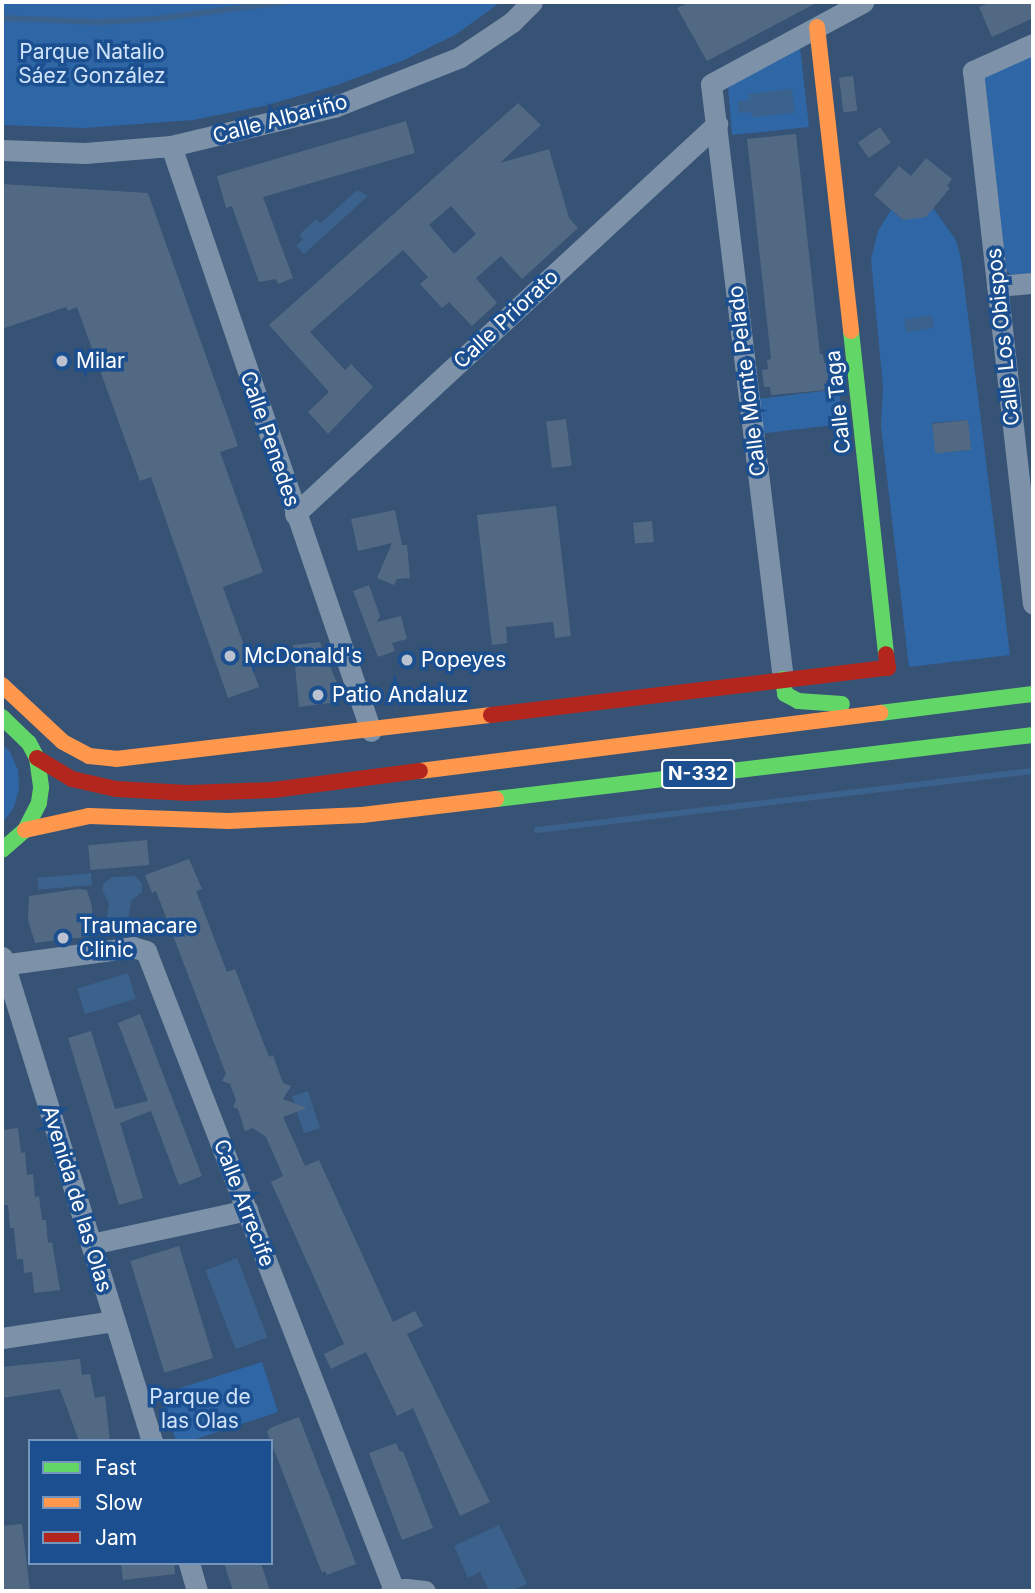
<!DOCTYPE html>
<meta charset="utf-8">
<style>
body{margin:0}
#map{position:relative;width:1035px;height:1593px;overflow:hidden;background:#365274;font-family:Inter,sans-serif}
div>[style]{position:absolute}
.green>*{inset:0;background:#2f66a5;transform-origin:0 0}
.water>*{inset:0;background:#3b618d;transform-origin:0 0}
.stream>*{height:6px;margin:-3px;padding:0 3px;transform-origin:3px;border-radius:3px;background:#3b618d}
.building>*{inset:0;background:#526984;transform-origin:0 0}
.street>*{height:21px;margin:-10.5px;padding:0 10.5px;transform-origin:10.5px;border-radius:10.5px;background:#7d92a8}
.fast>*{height:16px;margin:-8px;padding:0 8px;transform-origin:8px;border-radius:8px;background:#63d668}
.slow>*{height:16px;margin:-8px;padding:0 8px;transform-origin:8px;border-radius:8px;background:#ff974d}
.jam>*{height:16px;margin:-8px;padding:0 8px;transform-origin:8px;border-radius:8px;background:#b3261e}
.dots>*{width:19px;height:19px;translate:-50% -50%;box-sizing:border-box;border:4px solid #1b4f8f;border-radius:50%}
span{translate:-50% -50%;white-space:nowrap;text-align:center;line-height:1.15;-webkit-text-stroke:7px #1b4f8f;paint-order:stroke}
.shield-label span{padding:2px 5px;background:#1b4f8f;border:2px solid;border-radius:5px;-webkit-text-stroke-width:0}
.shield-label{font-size:19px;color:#fff;font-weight:700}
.park-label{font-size:21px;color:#cfe3fa}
.street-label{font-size:21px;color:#fff}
.poi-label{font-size:21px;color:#fff}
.left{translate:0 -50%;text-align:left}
.frame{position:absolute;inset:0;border:4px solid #fff;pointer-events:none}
.legend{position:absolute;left:28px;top:1439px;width:245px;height:126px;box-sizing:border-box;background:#1b4f8f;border:2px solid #7695bc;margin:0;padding:9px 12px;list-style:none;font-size:21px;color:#fff}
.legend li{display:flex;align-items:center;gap:14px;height:35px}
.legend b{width:35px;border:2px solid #7695bc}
</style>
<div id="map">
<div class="green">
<div style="clip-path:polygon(2px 2px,501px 2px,455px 35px,402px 61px,334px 86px,264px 106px,193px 120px,84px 128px,2px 125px)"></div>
<div style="clip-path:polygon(800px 46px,809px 127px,732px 135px,728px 86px)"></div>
<div style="clip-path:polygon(1032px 55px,1033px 273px,1011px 275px,1006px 270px,982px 78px)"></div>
<div style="clip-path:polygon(evenodd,933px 208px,956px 240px,961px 259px,1010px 655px,909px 667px,881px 426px,883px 387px,871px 260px,878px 231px,891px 210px,903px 220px,933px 208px,968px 420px,971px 450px,936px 453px,932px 423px,968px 420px)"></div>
<div style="left:839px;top:389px;width:35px;height:81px;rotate:83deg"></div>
<div style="clip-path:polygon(2px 744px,10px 752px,18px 770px,19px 789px,14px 807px,2px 824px)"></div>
<div style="clip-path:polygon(262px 1362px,278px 1412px,190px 1441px,176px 1441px,161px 1394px)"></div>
</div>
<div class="water">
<div style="clip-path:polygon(792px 89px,795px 113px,752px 117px,751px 112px,739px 113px,738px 101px,749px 100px,749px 94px)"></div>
<div style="clip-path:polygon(357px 190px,368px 196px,304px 254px,296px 246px,303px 239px,299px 235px,316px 219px,321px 223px)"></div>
<div style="left:932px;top:315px;width:13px;height:28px;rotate:81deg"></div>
<div style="left:91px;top:873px;width:12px;height:54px;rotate:85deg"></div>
<div style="clip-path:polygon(135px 876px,142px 883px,142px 892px,131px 901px,128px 921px,120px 925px,112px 924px,107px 917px,109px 904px,102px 889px,104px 883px,112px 877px)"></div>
<div style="left:128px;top:973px;width:27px;height:53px;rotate:73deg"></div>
<div style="left:308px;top:1091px;width:39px;height:17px;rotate:72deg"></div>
<div style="left:237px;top:1258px;width:85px;height:34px;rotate:69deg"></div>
<div style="clip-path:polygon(499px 1525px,527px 1584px,511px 1591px,489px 1591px,480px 1572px,468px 1578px,454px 1546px)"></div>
</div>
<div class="stream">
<div style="left:2px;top:18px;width:96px;rotate:2.4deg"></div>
<div style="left:98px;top:22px;width:57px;rotate:-3deg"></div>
<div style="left:155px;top:19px;width:130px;rotate:-7.5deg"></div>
<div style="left:537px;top:830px;width:499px;rotate:-6.8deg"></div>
</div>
<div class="building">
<div style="clip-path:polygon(690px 2px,818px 2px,707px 61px,677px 8px)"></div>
<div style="clip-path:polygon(992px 2px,1033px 2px,1033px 18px,992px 37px,979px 7px)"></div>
<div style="left:853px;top:76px;width:35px;height:14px;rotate:83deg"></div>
<div style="clip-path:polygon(evenodd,518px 103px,541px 125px,500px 163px,549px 149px,569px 218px,578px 228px,522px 279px,501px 256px,476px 278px,497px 303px,472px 326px,449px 302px,442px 308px,420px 284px,428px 277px,403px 250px,310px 332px,345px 370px,351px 364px,373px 387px,328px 434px,308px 412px,329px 392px,269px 325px,518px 103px,451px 206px,476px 234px,454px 254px,429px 225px,451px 206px)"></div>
<div style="clip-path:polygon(406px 121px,415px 153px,263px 197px,293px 278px,278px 284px,276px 279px,259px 282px,232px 206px,226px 208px,217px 176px)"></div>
<div style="left:880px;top:127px;width:19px;height:27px;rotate:55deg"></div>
<div style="clip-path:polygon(796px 134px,820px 354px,823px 354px,824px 363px,830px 363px,831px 380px,826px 381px,827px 390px,771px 395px,770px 387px,764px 387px,762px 370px,768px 369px,767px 360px,771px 359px,747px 139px)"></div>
<div style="clip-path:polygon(926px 158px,952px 179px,947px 186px,950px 188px,926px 217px,903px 220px,874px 195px,899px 166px,911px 176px)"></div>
<div style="clip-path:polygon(2px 184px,148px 193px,238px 446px,220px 452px,263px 572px,223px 587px,259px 687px,228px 698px,151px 477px,140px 481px,77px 307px,68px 311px,66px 307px,2px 329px)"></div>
<div style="left:566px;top:419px;width:47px;height:20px;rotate:83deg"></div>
<div style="left:968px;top:420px;width:30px;height:36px;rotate:84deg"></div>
<div style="clip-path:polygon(556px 506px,571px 636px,555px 638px,553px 622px,506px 627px,507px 643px,492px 645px,477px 515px)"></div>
<div style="clip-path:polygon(395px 510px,402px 545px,407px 545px,410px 578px,397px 579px,394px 585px,377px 578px,392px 543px,358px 551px,351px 519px)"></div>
<div style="left:652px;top:521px;width:21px;height:19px;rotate:85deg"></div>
<div style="clip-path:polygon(369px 585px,380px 616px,377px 622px,401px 616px,407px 639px,392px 643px,395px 651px,378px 657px,353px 591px)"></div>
<div style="clip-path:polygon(320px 642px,342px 695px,338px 702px,299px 707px,293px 645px)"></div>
<div style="left:147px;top:840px;width:25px;height:59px;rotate:85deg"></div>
<div style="clip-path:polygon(189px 859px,202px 889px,196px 891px,227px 972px,235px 969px,269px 1057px,273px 1055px,283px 1083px,291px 1086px,283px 1099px,307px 1108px,283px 1117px,305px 1166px,319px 1160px,393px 1322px,415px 1311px,423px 1326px,407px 1334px,490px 1502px,460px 1516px,413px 1408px,397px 1416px,366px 1352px,331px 1369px,324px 1354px,344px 1344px,271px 1182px,283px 1176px,266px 1137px,253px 1128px,245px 1131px,238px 1109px,233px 1107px,236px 1100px,230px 1084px,222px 1081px,226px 1074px,156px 891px,152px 893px,145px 875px)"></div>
<div style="clip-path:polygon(78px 889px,87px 890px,92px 907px,93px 936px,69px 939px,64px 943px,59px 940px,35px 943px,28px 920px,29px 896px)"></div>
<div style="clip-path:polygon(140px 1014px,202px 1176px,179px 1185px,151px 1111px,120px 1123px,143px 1198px,119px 1205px,68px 1038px,91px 1031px,115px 1109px,148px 1101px,118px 1023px)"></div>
<div style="clip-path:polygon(18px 1128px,21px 1153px,25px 1152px,27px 1175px,33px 1174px,35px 1197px,39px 1196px,42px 1220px,46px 1220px,48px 1243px,52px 1242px,60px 1290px,34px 1293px,32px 1272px,24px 1273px,23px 1259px,17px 1259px,14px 1228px,10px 1228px,8px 1205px,4px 1205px,2px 1130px)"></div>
<div style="left:179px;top:1246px;width:117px;height:51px;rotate:73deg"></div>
<div style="clip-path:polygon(80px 1359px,82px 1375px,90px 1374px,95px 1398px,105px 1396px,110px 1441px,79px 1441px,60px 1389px,2px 1398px,2px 1367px)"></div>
<div style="clip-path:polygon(299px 1417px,356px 1564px,327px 1575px,325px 1571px,322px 1573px,267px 1432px,270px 1428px)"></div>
<div style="clip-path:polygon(396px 1443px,400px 1452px,403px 1451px,433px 1528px,402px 1540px,369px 1453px)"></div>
<div style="clip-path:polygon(22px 1524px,30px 1591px,3px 1591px,2px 1526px)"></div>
<div style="clip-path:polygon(121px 1563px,174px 1563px,175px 1574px,123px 1580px)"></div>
<div style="clip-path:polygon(224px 1563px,261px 1563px,270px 1591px,233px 1591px)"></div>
</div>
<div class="street">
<div style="left:1033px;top:44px;width:66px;rotate:155.8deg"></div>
<div style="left:973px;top:71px;width:536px;rotate:83.58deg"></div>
<div style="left:171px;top:146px;width:618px;rotate:71.13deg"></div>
<div style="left:2px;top:150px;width:83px;rotate:2.1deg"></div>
<div style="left:85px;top:153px;width:86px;rotate:-4.7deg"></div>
<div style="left:171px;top:146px;width:168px;rotate:-13.5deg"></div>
<div style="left:334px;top:107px;width:136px;rotate:-21.6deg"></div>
<div style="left:460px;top:57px;width:63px;rotate:-33.9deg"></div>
<div style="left:512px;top:22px;width:28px;rotate:-45deg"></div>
<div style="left:997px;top:286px;width:36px;rotate:-5deg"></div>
<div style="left:295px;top:514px;width:575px;rotate:-42.74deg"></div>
<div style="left:783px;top:679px;width:599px;rotate:-96.9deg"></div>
<div style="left:711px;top:84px;width:173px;rotate:-28.3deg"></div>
<div style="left:2px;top:957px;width:507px;rotate:72.78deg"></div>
<div style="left:2px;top:965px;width:132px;rotate:-7.8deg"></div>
<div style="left:133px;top:947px;width:14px;rotate:17deg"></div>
<div style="left:146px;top:951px;width:685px;rotate:68.79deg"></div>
<div style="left:91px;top:1244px;width:160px;rotate:-12.3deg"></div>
<div style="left:2px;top:1338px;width:114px;rotate:-8.6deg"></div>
<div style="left:189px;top:1563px;width:29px;rotate:74deg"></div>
<div style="left:391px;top:1591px;width:15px;rotate:-8deg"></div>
<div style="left:406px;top:1589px;width:19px;rotate:6deg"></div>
</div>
<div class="fast">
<div style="left:851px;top:331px;width:325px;rotate:83.8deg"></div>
<div style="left:783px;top:679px;width:15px;rotate:82deg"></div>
<div style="left:785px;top:694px;width:15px;rotate:28deg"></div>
<div style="left:798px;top:701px;width:44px;rotate:3.9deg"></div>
<div style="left:880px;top:713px;width:154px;rotate:-7.1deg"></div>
<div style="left:2px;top:717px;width:37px;rotate:44deg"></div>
<div style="left:29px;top:743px;width:17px;rotate:62deg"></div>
<div style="left:37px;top:758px;width:30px;rotate:82deg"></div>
<div style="left:41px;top:788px;width:15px;rotate:98deg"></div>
<div style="left:39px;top:803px;width:30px;rotate:117deg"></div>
<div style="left:25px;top:830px;width:30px;rotate:139deg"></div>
<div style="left:496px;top:799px;width:541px;rotate:-6.8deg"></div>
</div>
<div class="slow">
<div style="left:817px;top:27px;width:306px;rotate:83.6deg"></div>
<div style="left:2px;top:685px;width:83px;rotate:43.1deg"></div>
<div style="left:63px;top:742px;width:30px;rotate:28deg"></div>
<div style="left:89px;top:756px;width:27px;rotate:6deg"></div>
<div style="left:116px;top:759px;width:378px;rotate:-6.7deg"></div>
<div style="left:420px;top:771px;width:464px;rotate:-7.2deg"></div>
<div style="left:25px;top:830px;width:66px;rotate:-12.3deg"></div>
<div style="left:89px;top:816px;width:140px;rotate:2deg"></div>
<div style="left:229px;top:821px;width:133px;rotate:-2.6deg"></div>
<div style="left:362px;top:815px;width:135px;rotate:-6.8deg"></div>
</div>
<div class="jam">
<div style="left:491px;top:715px;width:400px;rotate:-6.8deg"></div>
<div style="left:888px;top:668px;width:14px;rotate:-98deg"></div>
<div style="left:37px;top:758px;width:41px;rotate:31deg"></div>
<div style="left:72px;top:779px;width:45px;rotate:12.8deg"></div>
<div style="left:116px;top:789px;width:72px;rotate:3.2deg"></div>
<div style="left:188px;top:793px;width:85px;rotate:-2deg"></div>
<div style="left:273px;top:790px;width:148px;rotate:-7.4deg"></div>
</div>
<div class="dots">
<div style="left:62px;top:361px;background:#b9c2ce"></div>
<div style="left:230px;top:656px;background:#b9c2ce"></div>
<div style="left:407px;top:660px;background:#b9c2ce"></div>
<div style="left:318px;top:695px;background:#b9c2ce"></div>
<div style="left:63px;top:938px;background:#b9c2ce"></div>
</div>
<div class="shield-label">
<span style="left:698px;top:774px">N-332</span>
</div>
<div class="park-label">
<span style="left:92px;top:64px">Parque Natalio<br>Sáez González</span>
<span style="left:200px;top:1409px">Parque de<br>las Olas</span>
</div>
<div class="street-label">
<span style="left:280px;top:119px;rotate:-15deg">Calle Albariño</span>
<span style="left:506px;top:319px;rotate:-43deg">Calle Priorato</span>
<span style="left:1003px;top:337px;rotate:-96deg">Calle Los Obispos</span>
<span style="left:747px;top:381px;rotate:-97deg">Calle Monte Pelado</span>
<span style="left:838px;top:402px;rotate:-96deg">Calle Taga</span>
<span style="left:270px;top:439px;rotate:71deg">Calle Penedes</span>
<span style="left:77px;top:1199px;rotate:73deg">Avenida de las Olas</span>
<span style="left:244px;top:1203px;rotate:69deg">Calle Arrecife</span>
</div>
<div class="poi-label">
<span class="left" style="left:76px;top:361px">Milar</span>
<span class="left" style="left:244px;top:656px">McDonald's</span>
<span class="left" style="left:421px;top:660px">Popeyes</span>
<span class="left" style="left:332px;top:695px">Patio Andaluz</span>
<span class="left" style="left:79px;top:938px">Traumacare<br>Clinic</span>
</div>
<div class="frame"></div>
<ul class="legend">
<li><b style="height:9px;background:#63d668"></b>Fast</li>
<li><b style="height:9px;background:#ff974d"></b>Slow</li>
<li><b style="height:9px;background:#b3261e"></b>Jam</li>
</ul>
</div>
